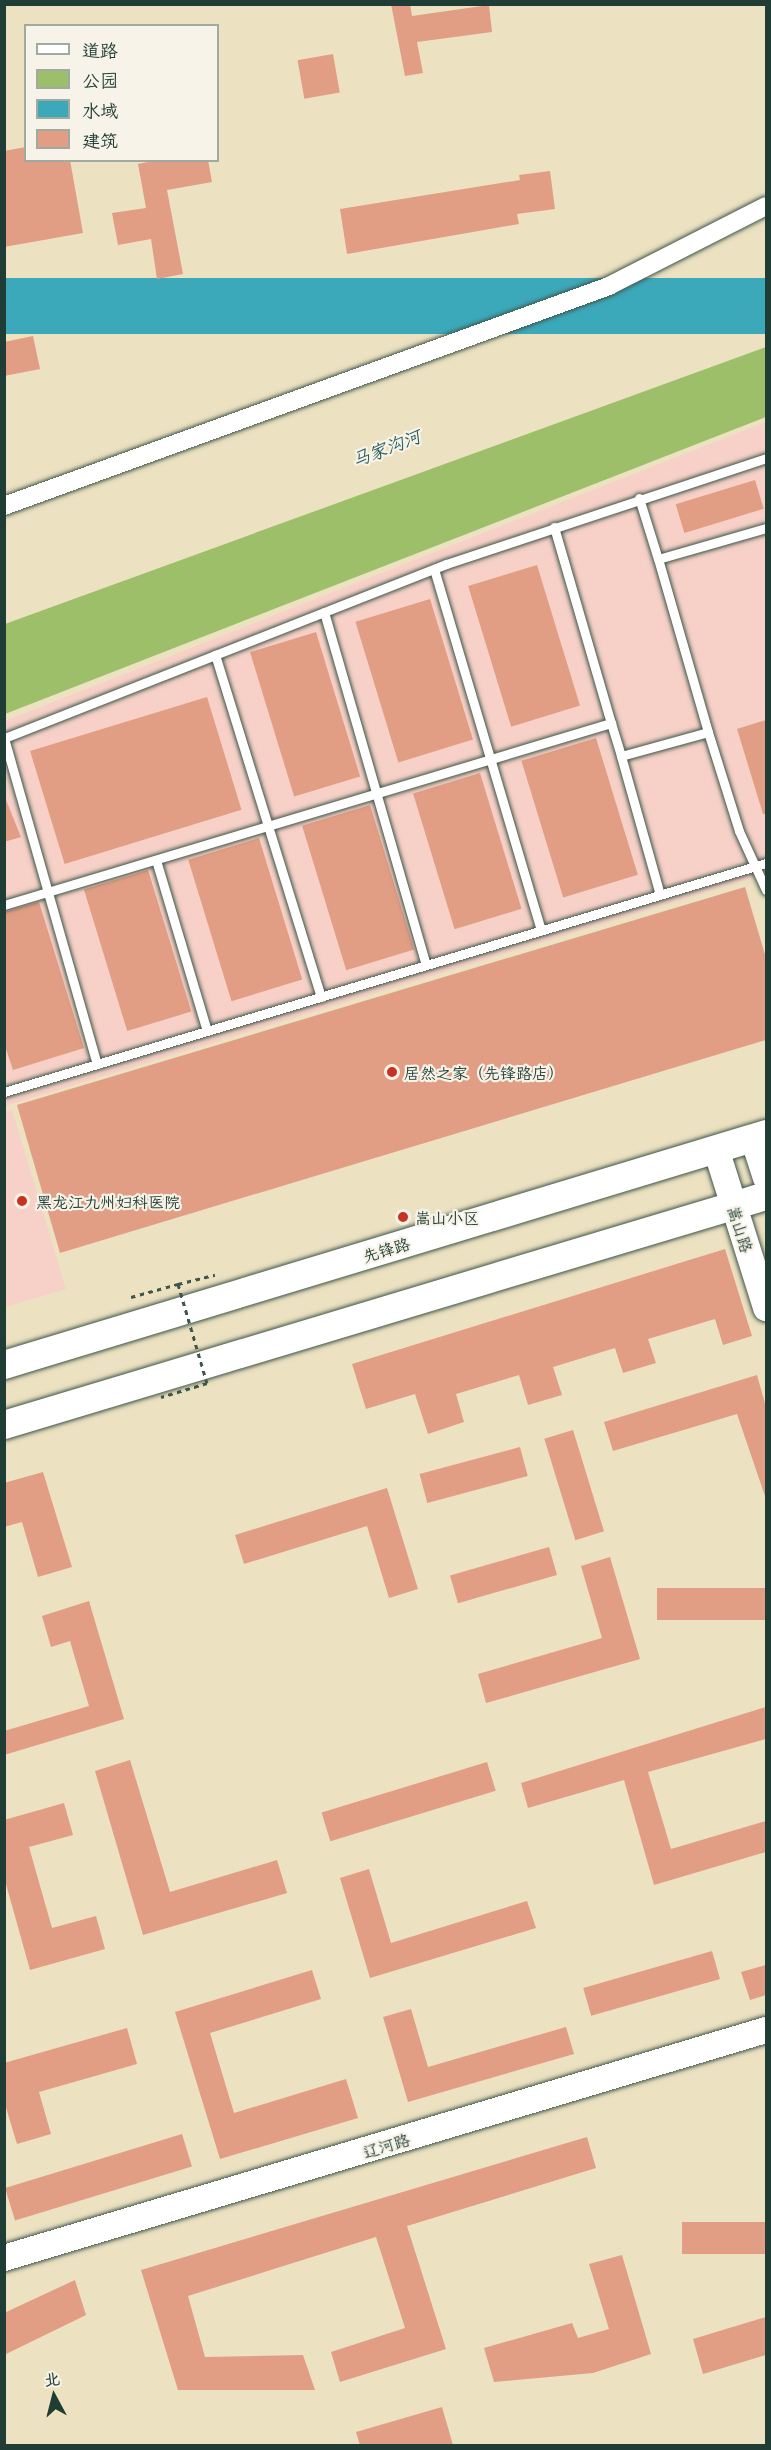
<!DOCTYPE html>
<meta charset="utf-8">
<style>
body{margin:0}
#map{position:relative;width:771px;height:2450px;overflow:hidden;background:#ece1c1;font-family:"Playpen Sans","LXGW WenKai TC",sans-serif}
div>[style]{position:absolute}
.built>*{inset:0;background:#f7d1c7}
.green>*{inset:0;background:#9dbf69}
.water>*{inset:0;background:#3ca9bb;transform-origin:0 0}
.building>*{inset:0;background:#e29e84;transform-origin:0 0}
.path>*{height:3px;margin-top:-1.5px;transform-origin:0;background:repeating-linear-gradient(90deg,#3e5649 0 4.5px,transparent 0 9px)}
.roads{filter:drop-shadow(0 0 2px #3e5649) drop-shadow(0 0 2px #3e5649)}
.lane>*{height:9px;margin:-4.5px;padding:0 4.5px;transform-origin:4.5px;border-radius:4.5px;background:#fff}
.street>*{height:18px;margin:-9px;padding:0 9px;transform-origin:9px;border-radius:9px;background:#fff}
.secondary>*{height:26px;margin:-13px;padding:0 13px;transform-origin:13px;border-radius:13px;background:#fff}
.primary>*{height:28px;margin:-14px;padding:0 14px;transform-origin:14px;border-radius:14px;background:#fff}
.path-bridge>*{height:3px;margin-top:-1.5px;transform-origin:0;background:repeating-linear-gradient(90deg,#3e5649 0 4.5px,transparent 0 9px)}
.dots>*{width:16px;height:16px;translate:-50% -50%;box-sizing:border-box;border:3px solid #f7f3e8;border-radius:50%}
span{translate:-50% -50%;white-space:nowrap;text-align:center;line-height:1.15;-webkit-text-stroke:4.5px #f7f3e8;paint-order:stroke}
.poi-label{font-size:16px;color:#1f3d34}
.left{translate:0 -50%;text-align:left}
.street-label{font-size:16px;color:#1f3d34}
.water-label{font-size:18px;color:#285d5c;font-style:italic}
.frame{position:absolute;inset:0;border:6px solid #1f3d34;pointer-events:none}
.legend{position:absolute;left:24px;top:24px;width:195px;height:138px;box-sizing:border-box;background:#f7f3e8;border:2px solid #a1aaa0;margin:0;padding:8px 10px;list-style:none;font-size:18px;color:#1f3d34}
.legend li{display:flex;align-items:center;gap:12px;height:30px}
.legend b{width:30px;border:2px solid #a1aaa0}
.north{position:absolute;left:24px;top:2366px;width:60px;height:60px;-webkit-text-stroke:4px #f7f3e8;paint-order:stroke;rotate:353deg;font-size:16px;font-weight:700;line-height:24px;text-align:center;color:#1f3d34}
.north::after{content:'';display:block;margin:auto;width:21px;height:27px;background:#1f3d34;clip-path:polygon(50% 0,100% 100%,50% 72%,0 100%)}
</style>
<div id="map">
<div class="built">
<div style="clip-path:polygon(766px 422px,766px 874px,5px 1106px,5px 721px)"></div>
<div style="clip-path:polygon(12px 1110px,66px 1289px,5px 1307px,4px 1113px)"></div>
</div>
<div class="green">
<div style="clip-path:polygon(766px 347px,766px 417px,5px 714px,5px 624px)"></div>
</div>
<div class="water">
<div style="left:766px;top:278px;width:56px;height:811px;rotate:90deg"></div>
</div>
<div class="building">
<div style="clip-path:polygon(391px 4px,410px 4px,412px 16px,489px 5px,492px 32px,417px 42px,423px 73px,405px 76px)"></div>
<div style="left:333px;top:54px;width:39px;height:36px;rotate:80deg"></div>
<div style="clip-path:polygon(26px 147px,26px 160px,70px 160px,83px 233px,4px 247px,4px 151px)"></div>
<div style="clip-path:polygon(158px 160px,208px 160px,212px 182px,167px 190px,183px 274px,157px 279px,151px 239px,118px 245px,112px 213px,146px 208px,138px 164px)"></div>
<div style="clip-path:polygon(550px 171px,555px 209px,517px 214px,519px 224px,347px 254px,340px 209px,520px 180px,519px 175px)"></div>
<div style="clip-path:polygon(33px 336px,40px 369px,4px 376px,4px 342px)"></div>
<div style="left:755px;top:480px;width:30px;height:83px;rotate:73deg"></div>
<div style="left:537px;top:565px;width:147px;height:72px;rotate:73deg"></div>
<div style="left:430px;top:599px;width:147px;height:78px;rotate:73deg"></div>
<div style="left:316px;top:632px;width:151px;height:69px;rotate:73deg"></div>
<div style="left:207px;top:697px;width:118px;height:185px;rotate:73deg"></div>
<div style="clip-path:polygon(766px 720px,766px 814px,763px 814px,737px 729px)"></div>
<div style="left:596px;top:738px;width:143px;height:78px;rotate:73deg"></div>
<div style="left:480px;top:773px;width:142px;height:70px;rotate:73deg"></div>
<div style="clip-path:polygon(4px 795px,21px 837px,4px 842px)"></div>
<div style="left:370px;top:805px;width:151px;height:71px;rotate:73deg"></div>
<div style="left:259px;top:838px;width:148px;height:74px;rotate:73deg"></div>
<div style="left:148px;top:870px;width:148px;height:67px;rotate:73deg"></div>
<div style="clip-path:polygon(745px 887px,766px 958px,766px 1040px,60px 1253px,17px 1105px)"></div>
<div style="clip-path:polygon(39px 902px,84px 1048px,13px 1070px,4px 1043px,4px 912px)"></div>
<div style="clip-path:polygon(725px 1249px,752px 1336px,723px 1345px,715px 1319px,648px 1339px,656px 1363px,623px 1373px,615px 1348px,553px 1367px,562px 1395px,528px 1405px,519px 1375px,456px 1394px,464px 1422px,428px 1434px,415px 1394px,366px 1409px,352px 1364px)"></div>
<div style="clip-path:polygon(757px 1375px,766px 1407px,766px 1499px,737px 1414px,613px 1451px,604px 1422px)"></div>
<div style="left:573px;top:1430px;width:106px;height:30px;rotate:73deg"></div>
<div style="left:520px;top:1447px;width:30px;height:104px;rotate:75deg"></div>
<div style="clip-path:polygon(43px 1472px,72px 1567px,38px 1577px,22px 1522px,4px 1527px,4px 1483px)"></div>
<div style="clip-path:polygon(387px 1488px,418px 1589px,389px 1598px,367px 1526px,244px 1564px,235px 1535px)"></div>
<div style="left:549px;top:1547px;width:29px;height:103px;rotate:74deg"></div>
<div style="clip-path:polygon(610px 1557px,640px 1659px,486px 1703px,478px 1674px,602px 1638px,581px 1566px)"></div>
<div style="left:766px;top:1588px;width:32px;height:109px;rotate:90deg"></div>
<div style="clip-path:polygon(89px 1601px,124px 1719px,4px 1755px,4px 1731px,89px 1706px,70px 1641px,51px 1647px,42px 1616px)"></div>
<div style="clip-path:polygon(766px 1707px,766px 1739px,648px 1772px,671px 1849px,766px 1821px,766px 1852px,654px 1885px,624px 1780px,528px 1808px,521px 1783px)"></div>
<div style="clip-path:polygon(130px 1760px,170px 1892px,277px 1860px,287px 1893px,143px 1935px,95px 1771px)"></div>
<div style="left:487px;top:1762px;width:30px;height:173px;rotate:73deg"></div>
<div style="clip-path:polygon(64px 1803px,73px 1835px,29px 1847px,52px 1928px,96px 1916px,105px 1949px,30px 1970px,4px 1877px,4px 1820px)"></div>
<div style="clip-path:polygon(369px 1869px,391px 1943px,527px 1901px,536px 1928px,370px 1978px,340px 1878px)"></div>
<div style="left:712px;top:1951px;width:29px;height:134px;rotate:74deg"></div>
<div style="clip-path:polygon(766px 1965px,766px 1995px,750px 2000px,741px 1972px)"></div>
<div style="clip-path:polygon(312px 1970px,321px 1999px,210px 2033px,234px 2113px,346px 2079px,358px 2118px,220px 2159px,175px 2012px)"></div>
<div style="clip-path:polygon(411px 2009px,428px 2067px,566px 2027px,574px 2054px,408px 2102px,383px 2017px)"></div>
<div style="clip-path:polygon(127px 2028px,137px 2064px,39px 2092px,51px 2134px,17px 2144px,4px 2101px,4px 2063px)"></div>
<div style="left:182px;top:2134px;width:34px;height:185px;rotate:73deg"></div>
<div style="clip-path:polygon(587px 2137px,596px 2168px,407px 2226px,446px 2349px,340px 2382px,331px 2352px,405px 2328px,376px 2237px,188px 2296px,205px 2357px,303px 2355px,315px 2390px,178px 2390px,141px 2270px)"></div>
<div style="left:766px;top:2222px;width:32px;height:84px;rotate:90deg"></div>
<div style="clip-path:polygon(622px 2255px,651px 2354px,593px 2373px,494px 2382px,484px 2348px,572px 2323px,578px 2338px,609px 2329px,589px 2264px)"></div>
<div style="clip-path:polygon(75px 2280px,86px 2315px,4px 2355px,4px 2313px)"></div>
<div style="clip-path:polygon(766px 2317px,766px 2355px,703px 2374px,693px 2339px)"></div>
<div style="clip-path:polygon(442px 2407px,453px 2445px,360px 2445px,356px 2432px)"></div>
</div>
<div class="path">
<div style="left:178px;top:1284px;width:38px;rotate:-14deg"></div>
</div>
<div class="roads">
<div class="lane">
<div style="left:639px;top:498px;width:64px;rotate:72.7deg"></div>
<div style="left:554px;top:527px;width:204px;rotate:73.8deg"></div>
<div style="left:434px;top:569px;width:377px;rotate:73.5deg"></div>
<div style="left:324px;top:612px;width:367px;rotate:73.9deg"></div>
<div style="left:708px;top:732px;width:180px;rotate:-106.1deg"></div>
<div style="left:658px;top:559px;width:112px;rotate:-16deg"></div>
<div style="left:7px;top:737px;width:224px;rotate:-21.5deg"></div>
<div style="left:4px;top:738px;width:339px;rotate:74.1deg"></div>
<div style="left:621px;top:756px;width:144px;rotate:74.3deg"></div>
<div style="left:156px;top:860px;width:178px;rotate:73.4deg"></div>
<div style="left:4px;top:905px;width:634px;rotate:-16.69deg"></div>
<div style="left:611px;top:723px;width:34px;rotate:73deg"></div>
<div style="left:621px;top:756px;width:90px;rotate:-15.4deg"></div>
<div style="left:708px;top:732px;width:104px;rotate:72.6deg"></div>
<div style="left:739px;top:831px;width:65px;rotate:65.4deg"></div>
<div style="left:321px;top:997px;width:358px;rotate:-107.2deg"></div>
<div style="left:215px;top:655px;width:248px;rotate:-21.5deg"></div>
<div style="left:446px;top:564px;width:337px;rotate:-18.3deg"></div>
<div style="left:4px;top:1092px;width:796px;rotate:-16.73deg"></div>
</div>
<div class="street">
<div style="left:4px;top:506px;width:644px;rotate:-19.98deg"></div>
<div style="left:609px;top:286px;width:176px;rotate:-27deg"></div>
</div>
<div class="secondary">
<div style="left:753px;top:1138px;width:42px;rotate:72deg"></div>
<div style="left:716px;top:1149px;width:167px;rotate:72.5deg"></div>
<div style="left:4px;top:2258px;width:795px;rotate:-16.66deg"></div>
</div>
<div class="primary">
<div style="left:4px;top:1365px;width:796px;rotate:-16.86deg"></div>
<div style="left:4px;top:1425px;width:796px;rotate:-16.73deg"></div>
</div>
</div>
<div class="path-bridge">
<div style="left:131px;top:1297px;width:49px;rotate:-15.5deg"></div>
<div style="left:178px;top:1284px;width:103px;rotate:73.7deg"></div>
<div style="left:207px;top:1383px;width:48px;rotate:163.1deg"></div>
</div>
<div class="dots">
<div style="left:392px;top:1072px;background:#c8321e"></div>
<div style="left:22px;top:1201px;background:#c8321e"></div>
<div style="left:403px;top:1217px;background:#c8321e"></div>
</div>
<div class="poi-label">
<span class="left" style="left:404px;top:1072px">居然之家（先锋路店）</span>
<span class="left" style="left:36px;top:1201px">黑龙江九州妇科医院</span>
<span class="left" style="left:415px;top:1217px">嵩山小区</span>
</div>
<div class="street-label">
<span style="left:741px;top:1229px;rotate:72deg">嵩山路</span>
<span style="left:386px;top:1249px;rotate:-17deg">先锋路</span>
<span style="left:386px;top:2145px;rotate:-17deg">辽河路</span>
</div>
<div class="water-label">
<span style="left:386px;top:448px;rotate:-21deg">马家沟河</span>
</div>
<div class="frame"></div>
<ul class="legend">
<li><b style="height:8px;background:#fff"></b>道路</li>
<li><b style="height:16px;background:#9dbf69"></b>公园</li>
<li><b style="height:16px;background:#3ca9bb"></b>水域</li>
<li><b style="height:16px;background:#e29e84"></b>建筑</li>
</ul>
<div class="north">北</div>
</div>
